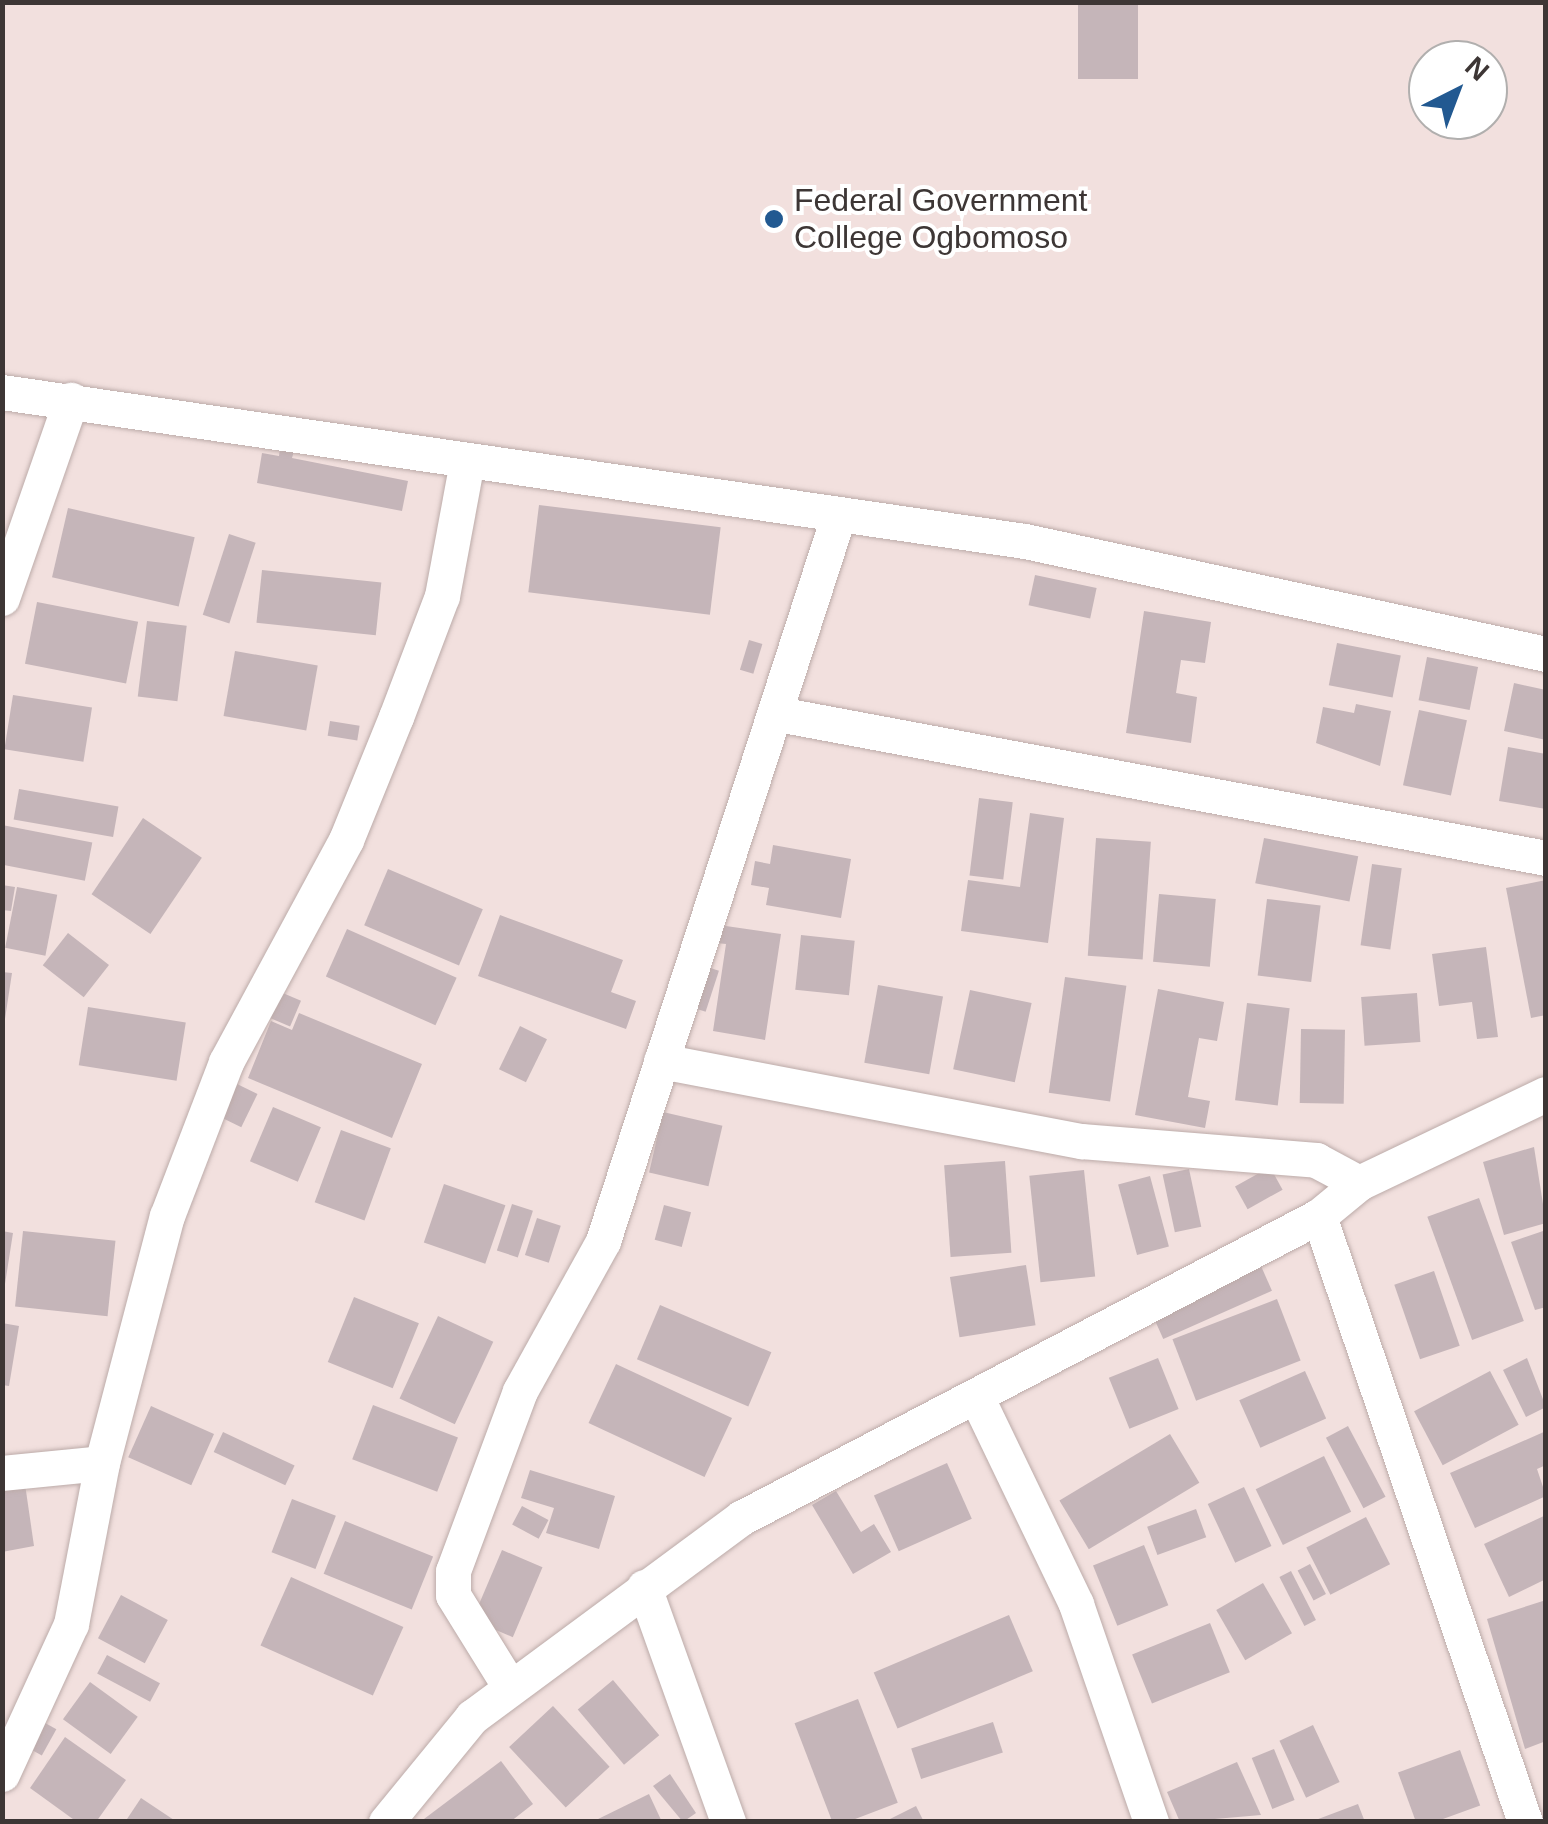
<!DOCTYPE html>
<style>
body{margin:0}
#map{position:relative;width:1548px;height:1824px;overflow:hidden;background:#f2e0de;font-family:Helvetica,sans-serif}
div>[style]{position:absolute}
.building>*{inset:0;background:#c5b5b9;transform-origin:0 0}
.roads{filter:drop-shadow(0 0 2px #bcaba9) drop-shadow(0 0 2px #bcaba9)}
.street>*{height:35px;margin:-17.5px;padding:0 17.5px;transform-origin:17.5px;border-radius:17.5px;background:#fff}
.dots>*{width:28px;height:28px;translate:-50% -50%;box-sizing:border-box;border:5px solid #fff;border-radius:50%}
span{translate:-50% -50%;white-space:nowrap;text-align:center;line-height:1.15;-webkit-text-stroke:8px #fff;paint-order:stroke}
.poi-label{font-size:32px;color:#3d3635}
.left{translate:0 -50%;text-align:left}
.frame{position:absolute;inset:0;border:5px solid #3d3635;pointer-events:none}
.north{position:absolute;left:1408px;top:40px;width:100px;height:100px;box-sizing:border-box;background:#fff;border:2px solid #b1afae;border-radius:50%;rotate:42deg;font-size:28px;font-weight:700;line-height:40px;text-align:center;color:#3d3635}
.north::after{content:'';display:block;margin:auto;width:35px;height:45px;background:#225991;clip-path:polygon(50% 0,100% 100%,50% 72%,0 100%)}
</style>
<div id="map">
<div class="building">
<div style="left:1078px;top:2px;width:60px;height:77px"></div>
<div style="clip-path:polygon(280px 448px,294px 451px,292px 458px,408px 481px,402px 511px,257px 483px,262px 453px,279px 456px)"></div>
<div style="left:539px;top:505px;width:183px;height:88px;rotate:7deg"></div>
<div style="left:68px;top:508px;width:130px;height:71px;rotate:13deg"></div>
<div style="left:229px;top:534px;width:28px;height:85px;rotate:18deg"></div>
<div style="left:262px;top:570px;width:120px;height:53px;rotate:6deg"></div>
<div style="left:1035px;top:575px;width:63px;height:31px;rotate:12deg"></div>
<div style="left:37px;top:602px;width:103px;height:63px;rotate:11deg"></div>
<div style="clip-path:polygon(1144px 611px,1211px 622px,1205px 663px,1181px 660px,1176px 693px,1197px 697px,1191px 743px,1126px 733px)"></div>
<div style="left:147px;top:621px;width:40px;height:76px;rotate:7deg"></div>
<div style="left:749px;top:640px;width:14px;height:31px;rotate:17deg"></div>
<div style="left:1337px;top:643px;width:65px;height:43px;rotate:11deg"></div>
<div style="left:235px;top:651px;width:84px;height:66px;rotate:10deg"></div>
<div style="left:1427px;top:657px;width:52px;height:44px;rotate:11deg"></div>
<div style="clip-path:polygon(1514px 683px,1546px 690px,1546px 740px,1504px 731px)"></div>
<div style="left:13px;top:695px;width:80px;height:55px;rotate:9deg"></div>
<div style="clip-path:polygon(1356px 704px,1391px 711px,1380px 766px,1316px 743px,1323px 707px,1354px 713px)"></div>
<div style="left:1419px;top:710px;width:49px;height:77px;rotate:12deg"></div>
<div style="left:330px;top:721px;width:30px;height:15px;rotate:9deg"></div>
<div style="clip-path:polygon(1508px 747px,1546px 754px,1546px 809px,1499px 801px)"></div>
<div style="left:19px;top:789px;width:101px;height:31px;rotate:10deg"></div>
<div style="left:979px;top:798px;width:34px;height:78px;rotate:7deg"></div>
<div style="clip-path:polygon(1030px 813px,1064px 818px,1048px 943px,961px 931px,968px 880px,1020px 887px)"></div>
<div style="left:143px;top:818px;width:71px;height:92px;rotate:34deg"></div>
<div style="left:2px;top:825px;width:92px;height:39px;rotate:11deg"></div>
<div style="left:1096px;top:838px;width:55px;height:118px;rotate:4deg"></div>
<div style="left:1264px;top:838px;width:96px;height:46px;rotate:11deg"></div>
<div style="clip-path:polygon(773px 845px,851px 859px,841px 918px,766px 905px,769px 888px,751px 885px,755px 861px,770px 864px)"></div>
<div style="left:1372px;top:864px;width:30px;height:82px;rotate:8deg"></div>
<div style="left:388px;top:869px;width:103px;height:61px;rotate:23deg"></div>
<div style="clip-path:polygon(1546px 880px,1546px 1015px,1531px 1018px,1506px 888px)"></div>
<div style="clip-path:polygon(2px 885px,15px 887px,11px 911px,2px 910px)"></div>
<div style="left:17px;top:887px;width:41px;height:62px;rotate:11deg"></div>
<div style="left:1159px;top:894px;width:57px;height:68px;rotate:5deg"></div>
<div style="left:1267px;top:899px;width:54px;height:77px;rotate:7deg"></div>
<div style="clip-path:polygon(500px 915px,623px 960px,611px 992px,636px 1001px,626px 1029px,478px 976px)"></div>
<div style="clip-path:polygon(719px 925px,781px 934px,765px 1040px,713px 1031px,726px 944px,716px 943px)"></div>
<div style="left:347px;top:929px;width:120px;height:52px;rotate:24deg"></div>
<div style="left:68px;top:933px;width:52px;height:41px;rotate:38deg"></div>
<div style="left:801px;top:935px;width:54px;height:55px;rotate:6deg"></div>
<div style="clip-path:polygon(1486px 947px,1498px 1037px,1477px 1039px,1472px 1002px,1439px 1006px,1432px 954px)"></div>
<div style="left:698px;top:964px;width:22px;height:43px;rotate:18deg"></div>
<div style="clip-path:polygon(2px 972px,12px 973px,5px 1019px,2px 1019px)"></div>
<div style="left:1065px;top:977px;width:62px;height:117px;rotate:8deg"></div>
<div style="left:878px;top:985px;width:66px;height:79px;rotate:10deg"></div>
<div style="clip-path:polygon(1158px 989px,1224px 1002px,1217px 1041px,1199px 1038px,1188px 1097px,1210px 1101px,1205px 1128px,1135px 1115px)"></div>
<div style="left:970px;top:990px;width:63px;height:81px;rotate:12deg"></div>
<div style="left:278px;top:991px;width:25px;height:28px;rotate:23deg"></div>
<div style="left:1417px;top:993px;width:49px;height:56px;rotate:86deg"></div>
<div style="left:1247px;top:1003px;width:43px;height:98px;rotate:7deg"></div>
<div style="left:88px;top:1007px;width:99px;height:59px;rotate:9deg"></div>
<div style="clip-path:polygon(299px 1013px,422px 1064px,392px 1138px,248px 1078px,271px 1021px,292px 1030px)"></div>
<div style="left:520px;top:1026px;width:30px;height:48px;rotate:26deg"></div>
<div style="left:1301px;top:1029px;width:44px;height:74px;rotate:1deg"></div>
<div style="left:235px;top:1083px;width:25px;height:37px;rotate:26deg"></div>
<div style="left:273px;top:1107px;width:52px;height:59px;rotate:23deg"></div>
<div style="left:663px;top:1112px;width:61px;height:62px;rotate:13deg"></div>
<div style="left:341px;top:1130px;width:53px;height:77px;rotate:20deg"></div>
<div style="clip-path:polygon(1534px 1147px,1546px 1223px,1504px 1235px,1483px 1162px)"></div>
<div style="left:1005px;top:1161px;width:92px;height:61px;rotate:86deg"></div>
<div style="left:1270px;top:1167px;width:26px;height:40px;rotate:61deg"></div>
<div style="left:1189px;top:1169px;width:59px;height:27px;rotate:78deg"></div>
<div style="left:1084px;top:1170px;width:107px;height:55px;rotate:84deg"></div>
<div style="left:1150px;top:1176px;width:73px;height:33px;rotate:75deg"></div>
<div style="left:444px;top:1184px;width:65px;height:62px;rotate:19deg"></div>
<div style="left:1479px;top:1198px;width:131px;height:55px;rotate:70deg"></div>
<div style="left:512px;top:1204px;width:22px;height:49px;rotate:18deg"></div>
<div style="left:664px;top:1205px;width:28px;height:36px;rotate:15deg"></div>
<div style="left:537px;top:1218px;width:25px;height:39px;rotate:18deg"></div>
<div style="clip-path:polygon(1546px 1230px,1546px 1307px,1535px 1310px,1511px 1242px)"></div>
<div style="clip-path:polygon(2px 1231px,13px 1233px,5px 1284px,2px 1284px)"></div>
<div style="left:23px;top:1231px;width:93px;height:76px;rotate:6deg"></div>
<div style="left:1026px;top:1265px;width:61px;height:77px;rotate:81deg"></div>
<div style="left:1261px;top:1266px;width:27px;height:119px;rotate:66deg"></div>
<div style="left:1434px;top:1271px;width:79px;height:42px;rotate:71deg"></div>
<div style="left:354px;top:1297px;width:70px;height:70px;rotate:22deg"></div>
<div style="left:1277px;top:1299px;width:66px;height:112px;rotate:69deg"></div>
<div style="left:660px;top:1305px;width:121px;height:59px;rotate:23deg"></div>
<div style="left:438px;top:1316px;width:61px;height:91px;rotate:25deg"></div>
<div style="clip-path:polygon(2px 1323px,19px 1326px,9px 1386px,2px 1385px)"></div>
<div style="left:1158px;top:1358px;width:55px;height:53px;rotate:68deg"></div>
<div style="clip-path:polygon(1527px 1358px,1546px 1407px,1526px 1417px,1503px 1370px)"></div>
<div style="left:616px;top:1364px;width:128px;height:65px;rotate:25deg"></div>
<div style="left:1305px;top:1371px;width:52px;height:72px;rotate:66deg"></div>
<div style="left:1490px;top:1371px;width:61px;height:86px;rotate:62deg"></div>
<div style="left:373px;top:1405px;width:91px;height:58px;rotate:21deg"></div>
<div style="left:151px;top:1406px;width:69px;height:56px;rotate:24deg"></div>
<div style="left:1348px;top:1426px;width:80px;height:25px;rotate:62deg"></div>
<div style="clip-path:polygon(1546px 1431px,1546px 1465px,1537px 1469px,1546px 1496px,1475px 1528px,1450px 1473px)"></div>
<div style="left:223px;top:1432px;width:79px;height:22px;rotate:25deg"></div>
<div style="left:1170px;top:1434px;width:57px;height:129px;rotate:59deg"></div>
<div style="left:1324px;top:1456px;width:62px;height:76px;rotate:64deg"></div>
<div style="left:947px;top:1463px;width:61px;height:80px;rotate:66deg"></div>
<div style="clip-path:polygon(530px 1470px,615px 1496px,599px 1549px,546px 1533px,554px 1508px,521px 1498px)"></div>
<div style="clip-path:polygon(25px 1484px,34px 1546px,2px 1552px,2px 1487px)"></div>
<div style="left:1244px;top:1487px;width:65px;height:40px;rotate:65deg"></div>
<div style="clip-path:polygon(836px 1491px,861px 1532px,874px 1524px,891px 1552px,853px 1574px,812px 1505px)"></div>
<div style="left:292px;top:1499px;width:47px;height:57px;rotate:21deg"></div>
<div style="left:522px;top:1506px;width:30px;height:21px;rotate:28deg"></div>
<div style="left:1196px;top:1509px;width:30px;height:52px;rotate:70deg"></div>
<div style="clip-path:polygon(1546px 1515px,1546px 1579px,1509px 1597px,1484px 1544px)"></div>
<div style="left:1366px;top:1517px;width:53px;height:67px;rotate:63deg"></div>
<div style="left:345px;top:1521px;width:95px;height:57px;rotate:22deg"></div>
<div style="left:1144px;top:1545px;width:65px;height:55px;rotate:68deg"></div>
<div style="left:502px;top:1550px;width:44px;height:76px;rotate:23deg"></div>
<div style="left:1310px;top:1564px;width:34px;height:14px;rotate:62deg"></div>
<div style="left:1291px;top:1571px;width:55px;height:13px;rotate:63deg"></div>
<div style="left:291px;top:1577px;width:123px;height:75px;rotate:24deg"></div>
<div style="left:1263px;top:1583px;width:58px;height:54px;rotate:60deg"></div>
<div style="left:121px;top:1595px;width:53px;height:49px;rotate:28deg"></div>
<div style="clip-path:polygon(1546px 1600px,1546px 1741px,1525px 1749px,1487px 1619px)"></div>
<div style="left:1009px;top:1615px;width:61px;height:147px;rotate:67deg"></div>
<div style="left:1210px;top:1623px;width:53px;height:84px;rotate:68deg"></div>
<div style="left:107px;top:1655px;width:60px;height:21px;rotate:28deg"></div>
<div style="left:613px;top:1680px;width:72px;height:46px;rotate:50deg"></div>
<div style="left:90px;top:1682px;width:59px;height:46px;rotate:36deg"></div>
<div style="left:858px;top:1699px;width:111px;height:68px;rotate:69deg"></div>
<div style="left:553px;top:1706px;width:83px;height:60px;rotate:47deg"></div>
<div style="left:38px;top:1719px;width:21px;height:30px;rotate:29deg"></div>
<div style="left:993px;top:1722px;width:32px;height:86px;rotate:72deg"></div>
<div style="left:1313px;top:1725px;width:63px;height:37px;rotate:65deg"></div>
<div style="clip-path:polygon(65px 1737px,126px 1780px,96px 1822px,77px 1822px,30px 1788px)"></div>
<div style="left:1274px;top:1749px;width:55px;height:24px;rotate:68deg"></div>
<div style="left:1460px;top:1750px;width:59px;height:66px;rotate:70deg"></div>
<div style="clip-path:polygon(501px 1761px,533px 1804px,510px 1822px,420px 1822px)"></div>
<div style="clip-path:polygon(1237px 1762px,1261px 1815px,1180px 1822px,1167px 1792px)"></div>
<div style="clip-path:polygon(670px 1774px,696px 1813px,683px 1822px,653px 1786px)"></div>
<div style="clip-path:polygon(649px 1794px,662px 1822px,592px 1822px)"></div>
<div style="clip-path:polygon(141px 1798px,177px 1822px,125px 1822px)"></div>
<div style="clip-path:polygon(1358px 1804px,1365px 1822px,1313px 1822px,1313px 1821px)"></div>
<div style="clip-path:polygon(916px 1806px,924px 1822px,884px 1822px)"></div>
</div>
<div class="roads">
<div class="street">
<div style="left:2px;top:392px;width:1034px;rotate:8.29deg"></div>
<div style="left:1025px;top:541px;width:533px;rotate:12.24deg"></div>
<div style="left:2px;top:598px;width:210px;rotate:-70.8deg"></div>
<div style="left:778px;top:714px;width:781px;rotate:10.62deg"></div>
<div style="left:661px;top:1061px;width:428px;rotate:10.8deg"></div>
<div style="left:1081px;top:1141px;width:236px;rotate:4.6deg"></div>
<div style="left:1316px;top:1160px;width:49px;rotate:28.1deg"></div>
<div style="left:1319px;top:1216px;width:640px;rotate:71.23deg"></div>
<div style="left:976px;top:1396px;width:231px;rotate:64.3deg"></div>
<div style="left:1076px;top:1604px;width:231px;rotate:71deg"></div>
<div style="left:2px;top:1473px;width:100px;rotate:-5.7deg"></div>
<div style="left:644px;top:1587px;width:250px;rotate:70.3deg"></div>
<div style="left:510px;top:1687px;width:108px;rotate:-121.8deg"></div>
<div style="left:453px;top:1595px;width:24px;rotate:-90deg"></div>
<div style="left:453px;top:1571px;width:192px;rotate:-69.6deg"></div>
<div style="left:520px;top:1391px;width:171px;rotate:-61deg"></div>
<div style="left:603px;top:1241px;width:761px;rotate:-72.02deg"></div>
<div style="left:2px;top:1774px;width:165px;rotate:-65.3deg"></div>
<div style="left:71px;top:1624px;width:164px;rotate:-79.1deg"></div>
<div style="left:102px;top:1463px;width:255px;rotate:-75.3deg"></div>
<div style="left:167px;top:1216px;width:165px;rotate:-69deg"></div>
<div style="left:226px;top:1062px;width:252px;rotate:-61.6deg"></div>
<div style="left:346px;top:840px;width:133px;rotate:-67.9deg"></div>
<div style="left:396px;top:717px;width:129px;rotate:-69.2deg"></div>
<div style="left:442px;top:596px;width:137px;rotate:-79.5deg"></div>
<div style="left:386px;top:1822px;width:136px;rotate:-50.7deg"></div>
<div style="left:472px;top:1717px;width:335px;rotate:-36.5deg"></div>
<div style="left:741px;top:1518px;width:652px;rotate:-27.59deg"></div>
<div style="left:1319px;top:1216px;width:52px;rotate:-39.5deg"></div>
<div style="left:1359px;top:1183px;width:207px;rotate:-25.5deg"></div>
</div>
</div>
<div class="dots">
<div style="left:774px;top:219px;background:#225991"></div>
</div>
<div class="poi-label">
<span class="left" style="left:794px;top:219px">Federal Government<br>College Ogbomoso</span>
</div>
<div class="frame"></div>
<div class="north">N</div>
</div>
